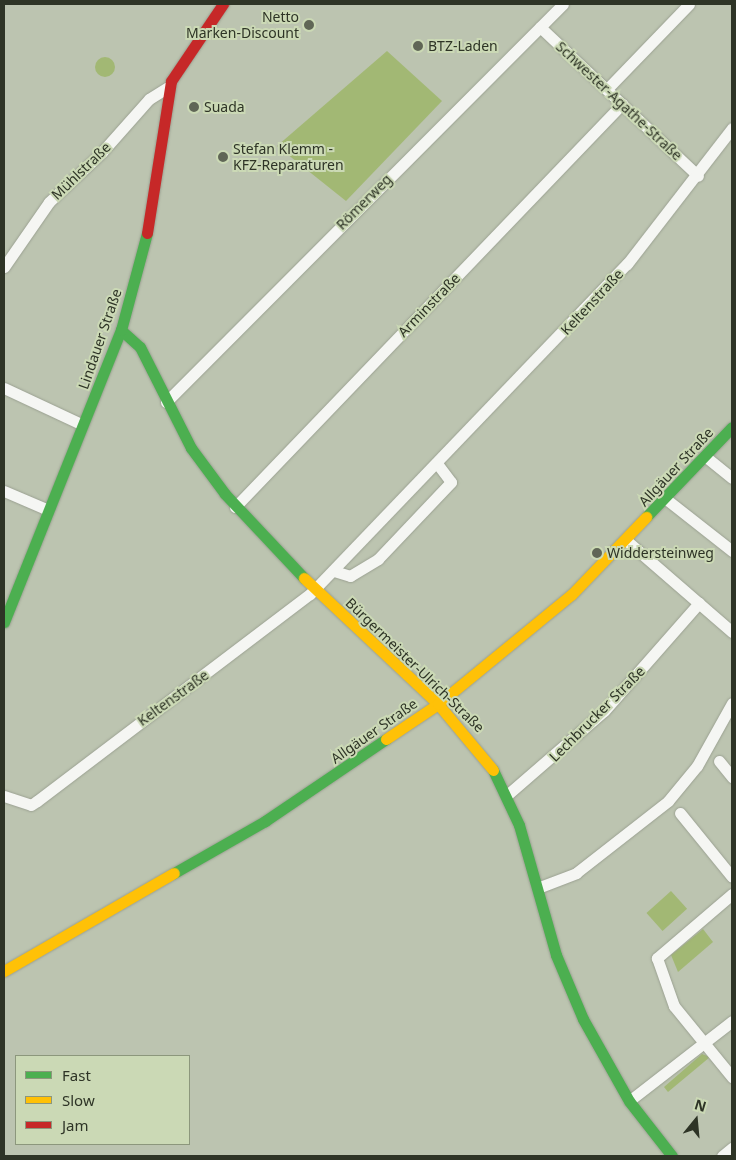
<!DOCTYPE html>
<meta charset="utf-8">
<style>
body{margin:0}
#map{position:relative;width:736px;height:1160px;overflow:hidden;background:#bcc4b0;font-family:"Noto Sans",sans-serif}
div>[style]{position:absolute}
.green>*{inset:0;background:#a2b874;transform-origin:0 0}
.round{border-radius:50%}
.roads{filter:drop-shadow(0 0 1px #9ba192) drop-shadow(0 0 1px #9ba192)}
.street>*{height:11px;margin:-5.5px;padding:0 5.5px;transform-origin:5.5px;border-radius:5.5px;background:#f5f6f3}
.fast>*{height:11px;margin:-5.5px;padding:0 5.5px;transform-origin:5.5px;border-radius:5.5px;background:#4caf50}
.slow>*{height:11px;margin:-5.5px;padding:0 5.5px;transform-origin:5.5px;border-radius:5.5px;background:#ffc107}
.jam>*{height:11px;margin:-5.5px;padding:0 5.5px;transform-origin:5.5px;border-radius:5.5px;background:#c62828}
.dots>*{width:14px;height:14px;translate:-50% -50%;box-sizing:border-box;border:2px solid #cbd9b5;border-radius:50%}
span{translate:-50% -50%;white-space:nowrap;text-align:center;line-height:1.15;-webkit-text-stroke:4px #cbd9b5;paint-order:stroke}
.poi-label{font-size:14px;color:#2e3426}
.right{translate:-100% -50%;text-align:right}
.left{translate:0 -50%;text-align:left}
.street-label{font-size:14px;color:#2e3426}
.frame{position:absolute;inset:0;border:5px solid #2e3426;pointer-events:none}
.legend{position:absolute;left:15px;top:1055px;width:175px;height:90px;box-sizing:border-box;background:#cbd9b5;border:1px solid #8c977c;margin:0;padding:6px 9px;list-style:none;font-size:15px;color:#2e3426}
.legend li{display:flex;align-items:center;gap:10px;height:25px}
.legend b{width:25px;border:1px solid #8c977c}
.north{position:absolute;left:671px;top:1095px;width:50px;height:50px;-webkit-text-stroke:4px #cbd9b5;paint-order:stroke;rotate:17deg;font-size:14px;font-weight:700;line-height:20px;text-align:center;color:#2e3426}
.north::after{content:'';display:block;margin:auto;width:18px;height:22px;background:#2e3426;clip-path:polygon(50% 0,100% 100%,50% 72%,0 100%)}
</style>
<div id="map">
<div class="green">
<div style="clip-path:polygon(387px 51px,442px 101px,346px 201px,277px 146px)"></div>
<div class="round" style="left:95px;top:57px;width:20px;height:20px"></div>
<div style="left:671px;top:891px;width:24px;height:33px;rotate:48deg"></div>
<div style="clip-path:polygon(703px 929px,713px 942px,678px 972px,671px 955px)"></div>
<div style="clip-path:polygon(702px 1054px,710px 1057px,668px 1092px,664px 1087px)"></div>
</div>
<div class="roads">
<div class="street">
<div style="left:540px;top:27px;width:217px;rotate:43.3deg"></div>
<div style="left:607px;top:89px;width:118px;rotate:-46deg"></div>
<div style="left:4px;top:267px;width:79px;rotate:-55.3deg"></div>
<div style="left:49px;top:202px;width:73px;rotate:-43.3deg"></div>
<div style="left:102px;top:152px;width:71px;rotate:-48.4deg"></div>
<div style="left:149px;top:99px;width:25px;rotate:-32deg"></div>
<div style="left:4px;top:388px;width:85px;rotate:25.1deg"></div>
<div style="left:166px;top:402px;width:562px;rotate:-45.07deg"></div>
<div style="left:706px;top:457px;width:33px;rotate:39deg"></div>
<div style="left:4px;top:491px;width:46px;rotate:23.2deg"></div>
<div style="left:666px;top:499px;width:84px;rotate:38.2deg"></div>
<div style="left:235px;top:507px;width:559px;rotate:-46.16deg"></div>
<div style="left:627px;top:541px;width:139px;rotate:40.9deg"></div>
<div style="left:334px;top:571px;width:17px;rotate:17deg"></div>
<div style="left:350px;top:576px;width:33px;rotate:-31deg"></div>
<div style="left:378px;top:559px;width:106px;rotate:-46.5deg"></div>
<div style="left:451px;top:482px;width:21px;rotate:-127deg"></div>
<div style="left:719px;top:761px;width:21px;rotate:51deg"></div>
<div style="left:507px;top:795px;width:128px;rotate:-40.9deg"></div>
<div style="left:604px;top:711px;width:144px;rotate:-48.7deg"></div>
<div style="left:4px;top:796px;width:28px;rotate:18deg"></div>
<div style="left:31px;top:805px;width:7px;rotate:-34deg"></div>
<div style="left:37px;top:801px;width:343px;rotate:-37.2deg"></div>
<div style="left:310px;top:594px;width:458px;rotate:-46.2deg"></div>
<div style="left:627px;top:264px;width:172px;rotate:-52.3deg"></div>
<div style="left:680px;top:813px;width:82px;rotate:50.9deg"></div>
<div style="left:540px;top:887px;width:39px;rotate:-21deg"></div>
<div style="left:576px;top:873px;width:117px;rotate:-38deg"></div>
<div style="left:668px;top:801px;width:45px;rotate:-50.4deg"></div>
<div style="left:697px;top:766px;width:72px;rotate:-60.9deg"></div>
<div style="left:732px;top:894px;width:99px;rotate:139.5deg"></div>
<div style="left:657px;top:958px;width:51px;rotate:70.5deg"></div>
<div style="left:674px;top:1006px;width:92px;rotate:50.8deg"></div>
<div style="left:629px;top:1101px;width:130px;rotate:-37.8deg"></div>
<div style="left:722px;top:1156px;width:13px;rotate:-39deg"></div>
</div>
<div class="fast">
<div style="left:121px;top:330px;width:25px;rotate:42deg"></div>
<div style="left:140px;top:347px;width:113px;rotate:63.2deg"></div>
<div style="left:191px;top:448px;width:57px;rotate:53.5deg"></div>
<div style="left:225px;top:494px;width:115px;rotate:46.8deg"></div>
<div style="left:646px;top:517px;width:124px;rotate:-46.3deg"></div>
<div style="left:4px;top:622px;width:315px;rotate:-68.2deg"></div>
<div style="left:121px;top:330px;width:100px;rotate:-75deg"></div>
<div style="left:493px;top:770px;width:61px;rotate:64.7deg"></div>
<div style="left:519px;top:825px;width:135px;rotate:74.1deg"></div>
<div style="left:556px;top:955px;width:69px;rotate:67.1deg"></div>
<div style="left:583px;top:1019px;width:94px;rotate:60.7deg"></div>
<div style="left:629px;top:1101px;width:70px;rotate:52deg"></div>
<div style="left:174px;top:873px;width:105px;rotate:-29.7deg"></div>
<div style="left:265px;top:821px;width:146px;rotate:-34.1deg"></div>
</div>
<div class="slow">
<div style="left:304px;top:578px;width:184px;rotate:43.2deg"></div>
<div style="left:438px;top:704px;width:86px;rotate:50.2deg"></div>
<div style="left:386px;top:739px;width:63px;rotate:-33.9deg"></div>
<div style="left:438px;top:704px;width:173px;rotate:-39.4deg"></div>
<div style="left:572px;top:594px;width:107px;rotate:-46.1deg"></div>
<div style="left:4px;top:971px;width:196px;rotate:-30deg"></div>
</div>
<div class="jam">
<div style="left:147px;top:233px;width:154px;rotate:-81deg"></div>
<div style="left:171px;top:81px;width:93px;rotate:-56deg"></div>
</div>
</div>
<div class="dots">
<div style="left:309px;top:25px;background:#606656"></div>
<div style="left:418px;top:46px;background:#606656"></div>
<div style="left:194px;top:107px;background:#606656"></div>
<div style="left:223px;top:157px;background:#606656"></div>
<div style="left:597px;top:553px;background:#606656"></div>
</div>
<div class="poi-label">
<span class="right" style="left:299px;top:25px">Netto<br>Marken-Discount</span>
<span class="left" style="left:428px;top:46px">BTZ-Laden</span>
<span class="left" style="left:204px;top:107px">Suada</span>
<span class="left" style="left:233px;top:157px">Stefan Klemm -<br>KFZ-Reparaturen</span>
<span class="left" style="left:607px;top:553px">Widdersteinweg</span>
</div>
<div class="street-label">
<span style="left:619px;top:101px;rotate:43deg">Schwester-Agathe-Straße</span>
<span style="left:81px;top:171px;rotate:-44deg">Mühlstraße</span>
<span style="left:364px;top:202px;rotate:-45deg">Römerweg</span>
<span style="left:592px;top:302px;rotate:-47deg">Keltenstraße</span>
<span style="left:429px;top:305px;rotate:-46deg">Arminstraße</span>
<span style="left:100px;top:339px;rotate:-71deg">Lindauer Straße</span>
<span style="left:676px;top:467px;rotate:-47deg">Allgäuer Straße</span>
<span style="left:415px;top:665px;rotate:44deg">Bürgermeister-Ulrich-Straße</span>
<span style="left:173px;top:698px;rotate:-36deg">Keltenstraße</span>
<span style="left:597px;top:714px;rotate:-45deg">Lechbrucker Straße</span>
<span style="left:374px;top:731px;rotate:-35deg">Allgäuer Straße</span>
</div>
<div class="frame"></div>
<ul class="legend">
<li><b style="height:6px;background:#4caf50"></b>Fast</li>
<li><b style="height:6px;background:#ffc107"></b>Slow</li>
<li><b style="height:6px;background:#c62828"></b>Jam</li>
</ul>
<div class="north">N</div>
</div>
